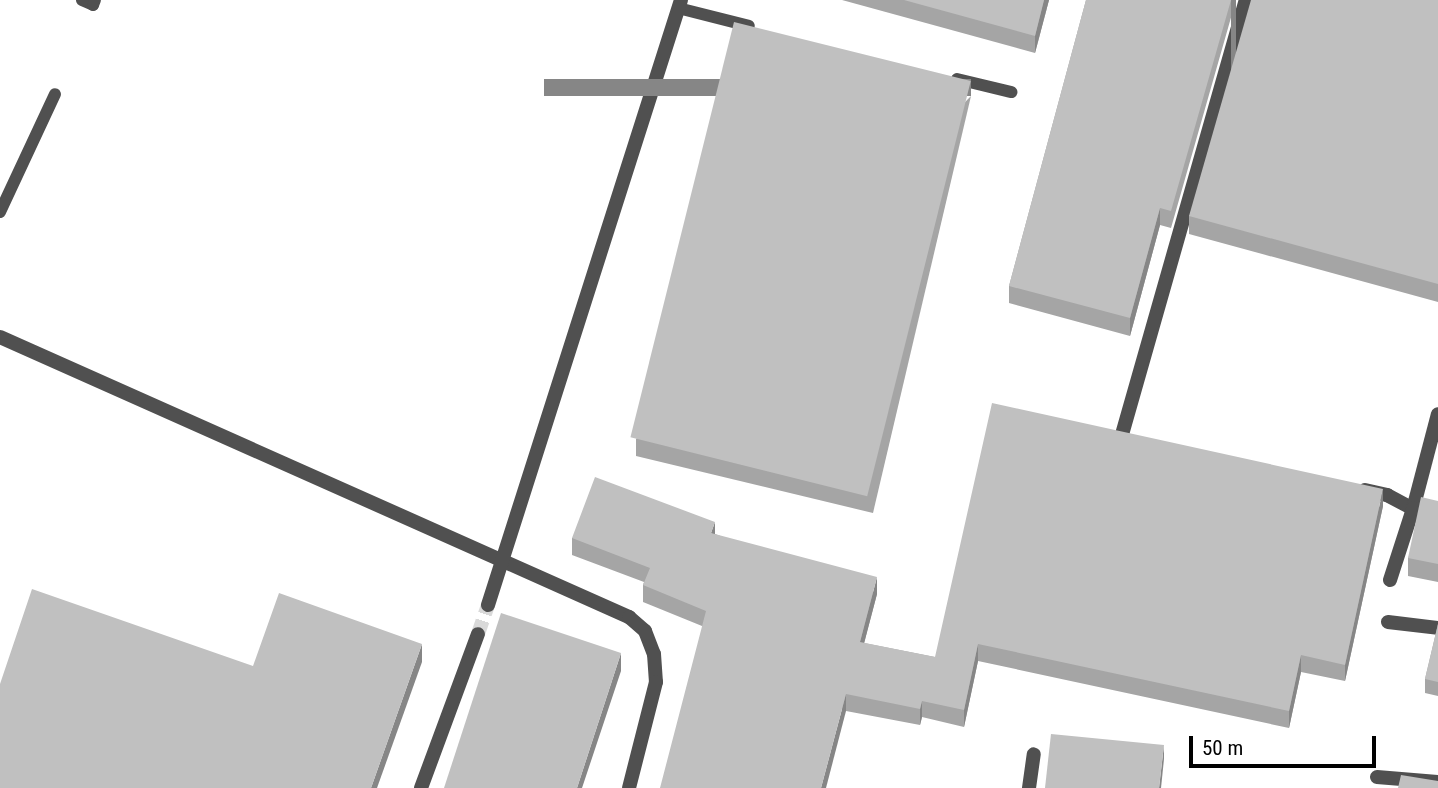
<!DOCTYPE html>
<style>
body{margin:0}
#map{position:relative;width:1438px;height:788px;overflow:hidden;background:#fff;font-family:"Roboto Condensed",sans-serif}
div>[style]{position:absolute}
.minor-tunnel>*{height:14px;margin-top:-7px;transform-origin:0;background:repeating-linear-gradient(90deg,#d9d9d9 0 14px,transparent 0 21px)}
.service>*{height:12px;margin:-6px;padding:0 6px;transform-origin:6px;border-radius:6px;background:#505050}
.minor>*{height:14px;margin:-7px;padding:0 7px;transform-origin:7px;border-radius:7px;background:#505050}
.wall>*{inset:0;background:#a5a5a5}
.shaded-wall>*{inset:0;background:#868686;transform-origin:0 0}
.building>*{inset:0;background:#c0c0c0;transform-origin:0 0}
span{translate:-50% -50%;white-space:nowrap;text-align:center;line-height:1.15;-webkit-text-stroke:6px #fff;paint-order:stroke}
.scale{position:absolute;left:1189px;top:736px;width:187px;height:32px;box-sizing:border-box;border:4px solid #000;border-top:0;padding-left:9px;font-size:21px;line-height:24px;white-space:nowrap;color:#000;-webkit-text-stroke:5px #fff;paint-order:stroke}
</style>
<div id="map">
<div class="minor-tunnel">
<div style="left:478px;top:634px;width:31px;rotate:-71deg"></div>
</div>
<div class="service">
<div style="left:82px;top:0;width:12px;rotate:24deg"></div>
<div style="left:93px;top:5px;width:5px;rotate:-68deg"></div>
<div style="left:678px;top:8px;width:73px;rotate:14.2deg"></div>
<div style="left:957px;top:79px;width:56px;rotate:13.5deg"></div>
<div style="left:0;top:212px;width:130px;rotate:-65deg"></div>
</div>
<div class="minor">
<div style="left:0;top:337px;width:689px;rotate:24deg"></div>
<div style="left:629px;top:617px;width:21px;rotate:41deg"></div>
<div style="left:645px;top:631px;width:25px;rotate:69deg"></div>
<div style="left:654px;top:654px;width:28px;rotate:86deg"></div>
<div style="left:656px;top:682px;width:109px;rotate:104.3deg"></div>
<div style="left:1121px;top:438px;width:455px;rotate:-74.1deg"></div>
<div style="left:1365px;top:490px;width:23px;rotate:13deg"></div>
<div style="left:1387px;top:495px;width:30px;rotate:28deg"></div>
<div style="left:1413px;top:509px;width:98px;rotate:-75.3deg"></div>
<div style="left:1390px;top:580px;width:75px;rotate:-72.1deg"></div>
<div style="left:488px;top:605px;width:635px;rotate:-72.31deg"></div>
<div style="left:1388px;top:622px;width:50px;rotate:6.8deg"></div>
<div style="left:1377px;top:777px;width:61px;rotate:4.7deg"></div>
<div style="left:421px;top:788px;width:164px;rotate:-69.7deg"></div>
<div style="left:1029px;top:788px;width:34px;rotate:-82deg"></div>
</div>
<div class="wall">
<div style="clip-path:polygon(842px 0,1049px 0,1035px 53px)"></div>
<div style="clip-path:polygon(1086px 0,1236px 0,1171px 228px,1160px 225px,1130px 336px,1009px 303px,1009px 286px)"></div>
<div style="clip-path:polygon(1438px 0,1438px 302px,1189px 234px,1189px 216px)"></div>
<div style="clip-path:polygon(971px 96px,873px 513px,636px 456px,636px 439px)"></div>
<div style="clip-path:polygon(1438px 501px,1438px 582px,1408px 576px,1408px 558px)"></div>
<div style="clip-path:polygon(1383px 506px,1345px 681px,1301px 672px,1289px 728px,978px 661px,964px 727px,922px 717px,920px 725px,846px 711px,702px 626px,643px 602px,643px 585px,644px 582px,572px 555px,572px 538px,715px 534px,877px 594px,864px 643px,935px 657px)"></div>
<div style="clip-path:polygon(1438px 624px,1438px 696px,1425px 693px,1425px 679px)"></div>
</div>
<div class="shaded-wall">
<div style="clip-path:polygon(1044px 0,1049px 0,1035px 53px,1035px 36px)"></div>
<div style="left:1231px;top:0;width:5px;height:219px"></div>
<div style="left:971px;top:79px;width:17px;height:427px;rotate:90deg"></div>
<div style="clip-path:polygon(1160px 208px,1160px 225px,1130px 336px,1130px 318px)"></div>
<div style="clip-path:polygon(1383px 489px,1383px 506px,1345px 681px,1345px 665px)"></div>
<div style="clip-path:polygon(715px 522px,715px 539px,711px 533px)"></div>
<div style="clip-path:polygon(877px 577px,877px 594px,860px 659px,860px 642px)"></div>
<div style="clip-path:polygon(422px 644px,422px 662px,377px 788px,371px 788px)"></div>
<div style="clip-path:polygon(978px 644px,978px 661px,964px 727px,964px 710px)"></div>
<div style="clip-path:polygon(621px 653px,621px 671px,582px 788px,577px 788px)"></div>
<div style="clip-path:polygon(1301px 655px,1301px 672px,1289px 728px,1289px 711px)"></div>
<div style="clip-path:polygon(846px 694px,846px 711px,826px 788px,821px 788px)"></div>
<div style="clip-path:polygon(922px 701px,922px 717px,920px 725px,920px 709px)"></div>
<div style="clip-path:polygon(1164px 745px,1164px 759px,1161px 788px,1159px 788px)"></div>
</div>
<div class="building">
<div style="clip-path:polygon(904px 0,1044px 0,1035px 36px)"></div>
<div style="clip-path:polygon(1086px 0,1231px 0,1171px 211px,1160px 208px,1130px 318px,1009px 286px)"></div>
<div style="clip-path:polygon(1251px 0,1438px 0,1438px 284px,1189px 216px)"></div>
<div style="left:734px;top:22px;width:244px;height:428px;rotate:14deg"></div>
<div style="clip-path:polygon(992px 403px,1383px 489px,1345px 665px,1301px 655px,1289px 711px,978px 644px,964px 710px,922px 701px,920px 709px,846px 694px,821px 788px,660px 788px,706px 611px,643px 585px,650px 568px,572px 538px,595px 477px,715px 522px,711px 533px,877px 577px,860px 642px,935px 657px)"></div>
<div style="clip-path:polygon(1421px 497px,1438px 501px,1438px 564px,1408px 558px)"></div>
<div style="clip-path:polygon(32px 589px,253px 666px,279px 593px,422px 644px,371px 788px,0 788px,0 684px)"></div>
<div style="clip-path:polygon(501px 613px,621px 653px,577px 788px,444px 788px)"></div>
<div style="clip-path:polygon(1438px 624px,1438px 682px,1425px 679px)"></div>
<div style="clip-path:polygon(1051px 734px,1164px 745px,1159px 788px,1045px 788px)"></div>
<div style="clip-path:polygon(1401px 775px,1438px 781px,1438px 788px,1398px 788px)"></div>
</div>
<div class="scale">50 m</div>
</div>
